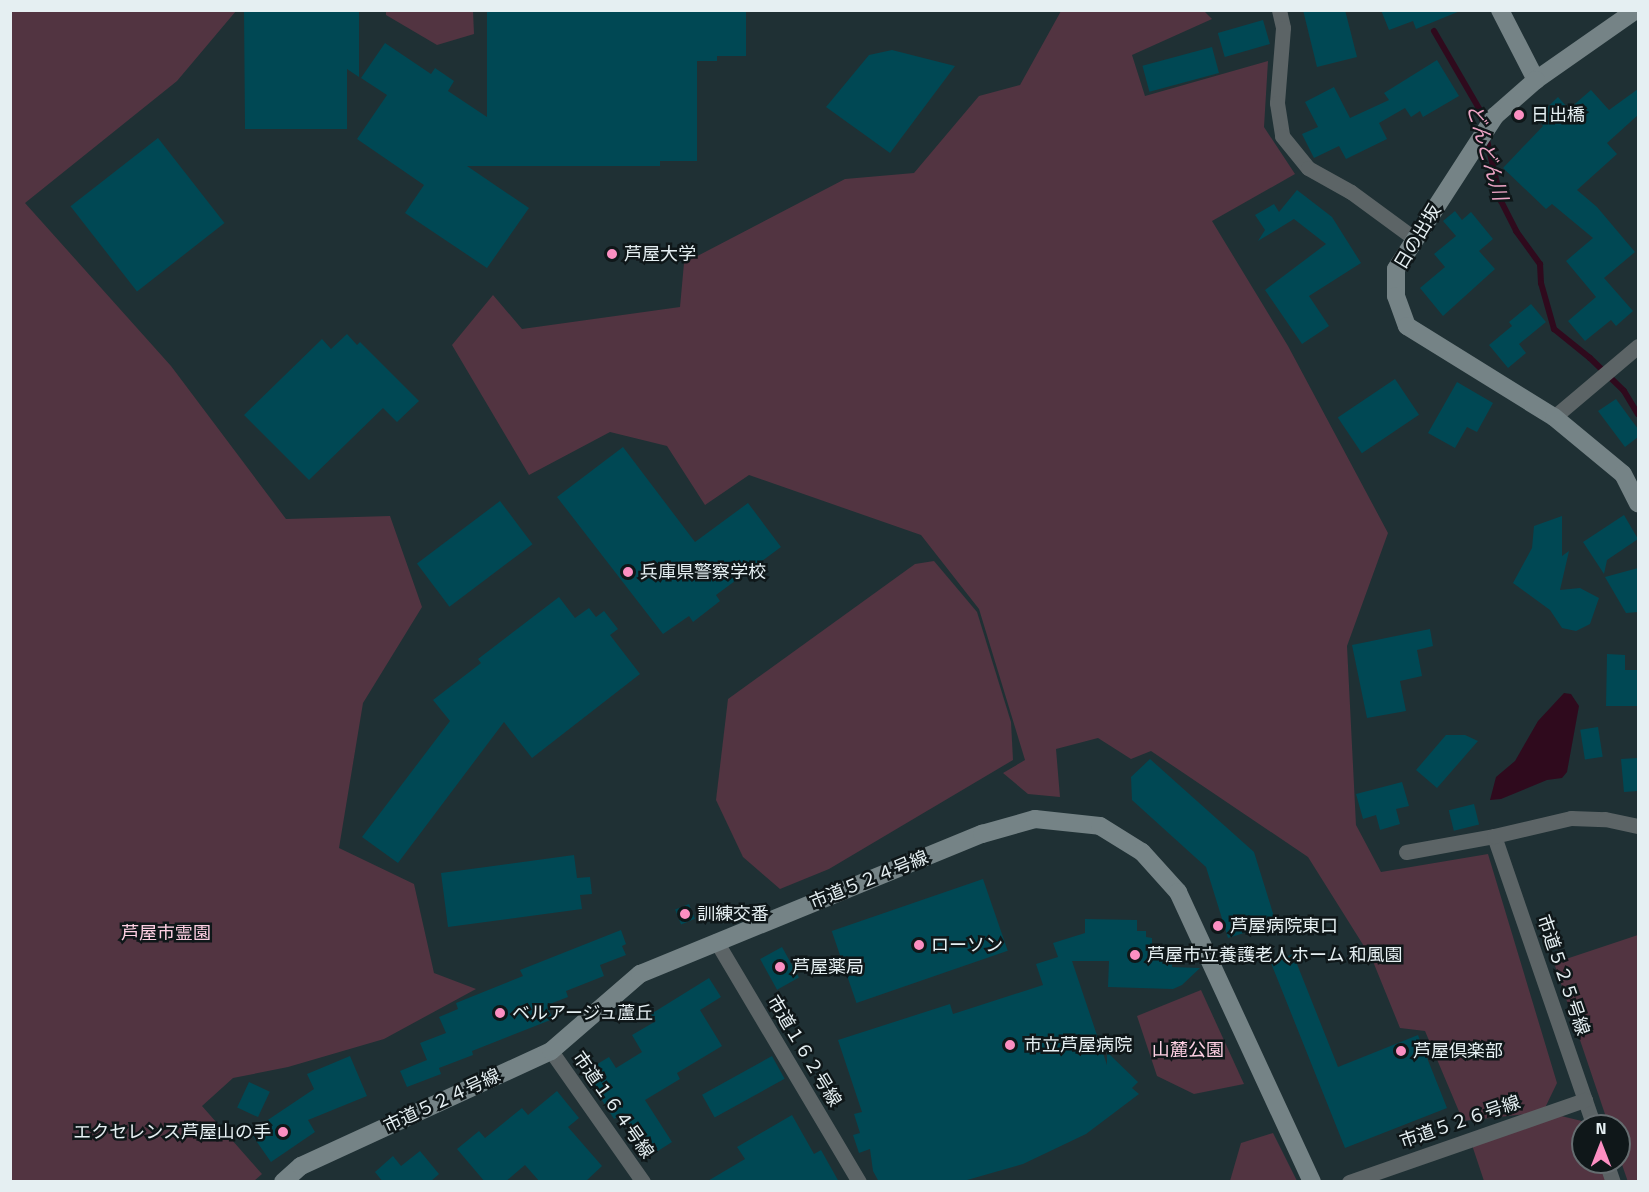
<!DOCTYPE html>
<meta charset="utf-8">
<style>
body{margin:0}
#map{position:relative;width:1649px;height:1192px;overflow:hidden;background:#1f3034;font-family:"Titillium Web","Noto Sans JP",sans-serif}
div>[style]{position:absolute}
.green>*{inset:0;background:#523441}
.water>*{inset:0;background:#2f0a1d}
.stream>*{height:6px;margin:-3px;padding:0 3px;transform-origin:3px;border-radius:3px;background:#2f0a1d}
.building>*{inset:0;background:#004854;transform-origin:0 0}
.street>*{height:15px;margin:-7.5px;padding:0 7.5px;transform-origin:7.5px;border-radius:7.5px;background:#5c6466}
.secondary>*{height:18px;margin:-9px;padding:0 9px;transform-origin:9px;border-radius:9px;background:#758386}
.dots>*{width:16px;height:16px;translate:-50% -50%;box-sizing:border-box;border:3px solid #0f1719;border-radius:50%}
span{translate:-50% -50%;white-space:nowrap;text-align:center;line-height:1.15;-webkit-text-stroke:5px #0f1719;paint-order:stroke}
.poi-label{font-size:18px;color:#e5eff2}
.left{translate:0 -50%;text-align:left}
.right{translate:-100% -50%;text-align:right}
.street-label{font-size:18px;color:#e5eff2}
.park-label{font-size:18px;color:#fed0e3}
.water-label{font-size:20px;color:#eea5c5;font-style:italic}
.frame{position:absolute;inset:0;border:12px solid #e5eff2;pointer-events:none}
.north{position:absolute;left:1571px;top:1114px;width:60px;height:60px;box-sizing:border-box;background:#0f1719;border:2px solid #656d70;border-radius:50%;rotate:0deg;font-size:16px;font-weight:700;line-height:24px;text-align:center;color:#e5eff2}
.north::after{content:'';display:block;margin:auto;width:21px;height:27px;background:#fc8fc2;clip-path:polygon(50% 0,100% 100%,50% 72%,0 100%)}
</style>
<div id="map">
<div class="green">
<div style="clip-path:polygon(10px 11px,236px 11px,177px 81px,25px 203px,171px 366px,286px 519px,390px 516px,422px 607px,363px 703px,339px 848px,414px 884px,434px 973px,476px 989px,384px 1039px,288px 1067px,233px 1078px,202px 1106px,262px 1174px,254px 1181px,11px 1181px)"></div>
<div style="clip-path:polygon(386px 11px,473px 11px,474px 34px,437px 45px,386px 15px)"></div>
<div style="clip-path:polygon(1061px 11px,1204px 11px,1212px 19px,1132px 55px,1145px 96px,1268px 61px,1264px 127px,1295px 174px,1212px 221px,1288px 346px,1388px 533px,1347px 646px,1356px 825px,1381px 872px,1488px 854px,1557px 1083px,1543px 1112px,1463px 1121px,1425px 1031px,1400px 1028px,1372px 959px,1308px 857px,1151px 751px,1131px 759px,1098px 738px,1056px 749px,1060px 797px,1028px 794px,1003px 773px,1025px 760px,979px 609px,921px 535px,749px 475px,705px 505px,667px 446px,610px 432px,529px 475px,452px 345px,493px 295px,522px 329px,680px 307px,684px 263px,845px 179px,914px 173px,979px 96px,1020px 85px)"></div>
<div style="clip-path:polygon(934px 561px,977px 612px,1011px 722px,1013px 760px,829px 869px,780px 889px,743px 857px,716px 800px,728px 699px,915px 564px)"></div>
<div style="clip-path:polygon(1638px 935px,1638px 1181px,1628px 1182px,1619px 1156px,1619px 1126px,1609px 1126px,1554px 963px)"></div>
<div style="clip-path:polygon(1201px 990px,1244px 1084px,1194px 1094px,1157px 1076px,1137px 1016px)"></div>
<div style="clip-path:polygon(1557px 1115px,1586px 1122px,1588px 1126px,1583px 1126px,1583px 1162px,1599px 1162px,1606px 1181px,1484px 1181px,1472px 1145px)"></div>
<div style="clip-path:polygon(1273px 1133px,1297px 1181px,1230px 1181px,1241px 1143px)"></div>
</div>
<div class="water">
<div style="clip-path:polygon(1564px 693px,1571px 694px,1579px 706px,1567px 772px,1562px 778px,1547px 780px,1501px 799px,1490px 800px,1496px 777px,1515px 761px,1538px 721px)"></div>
</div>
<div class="stream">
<div style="left:1434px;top:31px;width:91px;rotate:59.8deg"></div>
<div style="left:1480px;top:110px;width:16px;rotate:76deg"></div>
<div style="left:1486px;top:136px;width:67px;rotate:77deg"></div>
<div style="left:1501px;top:201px;width:34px;rotate:63deg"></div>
<div style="left:1516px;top:231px;width:41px;rotate:54deg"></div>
<div style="left:1540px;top:264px;width:19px;rotate:87deg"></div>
<div style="left:1541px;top:283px;width:48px;rotate:74.2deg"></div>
<div style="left:1554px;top:329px;width:46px;rotate:38.9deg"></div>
<div style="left:1590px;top:358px;width:47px;rotate:44.1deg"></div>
<div style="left:1624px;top:391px;width:27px;rotate:59deg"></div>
</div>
<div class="building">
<div style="clip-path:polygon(244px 10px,359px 10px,359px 77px,347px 69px,347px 129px,245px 129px)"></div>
<div style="clip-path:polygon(487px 10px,746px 10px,746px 56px,717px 56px,717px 61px,697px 61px,697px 161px,660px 161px,660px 166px,467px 166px,529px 208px,487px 268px,405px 213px,424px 185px,357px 139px,387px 95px,361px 78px,385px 43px,431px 74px,435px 68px,454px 81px,448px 91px,487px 117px)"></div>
<div style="clip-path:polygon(1303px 10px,1345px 10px,1357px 57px,1317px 67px)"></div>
<div style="clip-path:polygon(1381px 10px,1460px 10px,1460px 11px,1416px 29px,1413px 21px,1389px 30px)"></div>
<div style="left:1263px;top:20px;width:25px;height:47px;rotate:74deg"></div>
<div style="left:1212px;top:47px;width:27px;height:72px;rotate:75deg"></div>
<div style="clip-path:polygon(892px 50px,955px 66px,890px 153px,826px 107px,869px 55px)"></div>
<div style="clip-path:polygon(1437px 60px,1459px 96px,1423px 117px,1420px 111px,1411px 117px,1405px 108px,1379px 123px,1387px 139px,1346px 159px,1339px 146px,1314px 158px,1302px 134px,1318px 127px,1305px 102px,1334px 87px,1350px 118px,1389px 100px,1384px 93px)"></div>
<div style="clip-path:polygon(1638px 89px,1638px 115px,1607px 143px,1617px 154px,1577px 190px,1597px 207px,1635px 252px,1604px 278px,1633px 311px,1616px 326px,1611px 320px,1585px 341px,1568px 321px,1596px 297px,1566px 261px,1593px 238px,1552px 204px,1546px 209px,1503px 168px,1543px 126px,1536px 118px,1558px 97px,1569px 109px,1591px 90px,1609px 110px)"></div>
<div style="left:158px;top:138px;width:108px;height:111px;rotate:52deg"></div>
<div style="clip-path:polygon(1297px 190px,1332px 217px,1361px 263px,1309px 296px,1329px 326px,1302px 344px,1265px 290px,1326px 244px,1294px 219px,1258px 241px,1265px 230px,1255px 215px,1274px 204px,1279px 212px)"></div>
<div style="clip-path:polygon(1455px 211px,1462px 220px,1471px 212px,1493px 239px,1479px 251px,1495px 269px,1443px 316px,1420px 288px,1445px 267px,1434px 254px,1456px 236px,1443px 221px)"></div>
<div style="clip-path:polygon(1531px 304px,1546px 322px,1519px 344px,1526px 353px,1508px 368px,1489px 345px,1512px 326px,1509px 322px)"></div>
<div style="clip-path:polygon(347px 334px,357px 345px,360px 342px,419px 401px,397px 422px,383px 408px,309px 480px,244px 415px,322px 339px,331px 349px)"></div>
<div style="left:1395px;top:379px;width:43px;height:69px;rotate:56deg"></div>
<div style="clip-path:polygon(1457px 382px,1493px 403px,1477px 432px,1467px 427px,1455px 448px,1428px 433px)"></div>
<div style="clip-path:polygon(1616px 399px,1638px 429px,1638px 437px,1625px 447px,1598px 411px)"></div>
<div style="clip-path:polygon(623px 447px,695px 542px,748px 503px,781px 547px,716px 595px,720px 601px,693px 622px,689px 616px,663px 634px,557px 497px)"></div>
<div style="left:500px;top:501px;width:54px;height:104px;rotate:53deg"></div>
<div style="clip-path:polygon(1624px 515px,1638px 539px,1607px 560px,1604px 574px,1583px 542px)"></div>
<div style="clip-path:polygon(1562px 516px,1562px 556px,1569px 551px,1560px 590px,1580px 588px,1599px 598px,1590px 624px,1576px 631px,1562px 628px,1550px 610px,1513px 583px,1532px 548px,1534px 526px)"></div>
<div style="clip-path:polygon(1638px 568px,1638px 612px,1626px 613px,1605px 577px)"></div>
<div style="clip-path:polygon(559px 597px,575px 618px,589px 608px,596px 617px,604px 611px,618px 629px,610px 635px,640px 674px,532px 758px,504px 722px,398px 863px,362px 837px,450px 721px,433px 700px,481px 663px,478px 659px)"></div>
<div style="clip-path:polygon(1430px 629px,1433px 646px,1417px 650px,1422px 676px,1400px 681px,1406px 711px,1367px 718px,1352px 645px)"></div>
<div style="clip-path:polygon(1607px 654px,1625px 655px,1625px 670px,1638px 670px,1638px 706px,1606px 706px)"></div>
<div style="left:1598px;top:727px;width:30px;height:18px;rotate:81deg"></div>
<div style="clip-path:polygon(1446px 735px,1465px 735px,1478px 741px,1437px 788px,1416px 770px)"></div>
<div style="clip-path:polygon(1638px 758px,1638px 791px,1624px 792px,1621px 759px)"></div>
<div style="clip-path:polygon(1150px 759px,1254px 852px,1276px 923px,1228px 938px,1206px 867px,1132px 800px,1131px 777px)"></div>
<div style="clip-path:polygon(1402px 782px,1409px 806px,1396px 809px,1400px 824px,1380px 830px,1376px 815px,1363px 819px,1356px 794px)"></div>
<div style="left:1474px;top:804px;width:21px;height:26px;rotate:76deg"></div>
<div style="clip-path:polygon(574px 855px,577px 878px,590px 877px,592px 894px,580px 895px,582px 909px,448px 927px,441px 873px)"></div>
<div style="left:983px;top:879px;width:76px;height:160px;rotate:71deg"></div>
<div style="left:689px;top:904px;width:16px;height:15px;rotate:68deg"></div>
<div style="clip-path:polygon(1085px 919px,1137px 920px,1137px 931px,1146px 931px,1146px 937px,1152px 938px,1152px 949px,1173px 950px,1172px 967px,1200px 968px,1182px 985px,1173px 989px,1108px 987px,1109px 961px,1072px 961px,1107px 1065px,1107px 1052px,1138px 1082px,1132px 1088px,1139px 1094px,1086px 1134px,1023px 1164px,960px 1182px,879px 1182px,873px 1171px,870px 1149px,859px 1153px,853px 1135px,860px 1133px,854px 1114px,862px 1112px,838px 1040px,950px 1004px,953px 1014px,1043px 985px,1036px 964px,1058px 957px,1053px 943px,1085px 933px)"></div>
<div style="clip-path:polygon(621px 930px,626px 944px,622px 946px,626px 955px,600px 965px,604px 976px,566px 991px,568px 997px,547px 1005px,553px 1019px,472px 1051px,473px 1055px,439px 1068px,441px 1074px,407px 1087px,400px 1071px,427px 1060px,420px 1043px,446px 1033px,439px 1017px,458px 1009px,456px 1003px,523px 976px,520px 970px)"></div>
<div style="left:782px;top:947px;width:35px;height:25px;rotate:61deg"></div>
<div style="clip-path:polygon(1293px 954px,1338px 1067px,1418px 1035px,1447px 1108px,1345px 1148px,1271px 963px)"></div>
<div style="clip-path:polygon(709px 978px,721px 997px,700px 1010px,722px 1046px,677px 1073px,680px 1079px,645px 1100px,672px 1142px,650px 1156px,623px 1113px,614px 1119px,584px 1072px,609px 1057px,616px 1068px,642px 1052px,632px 1035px,656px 1021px,651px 1014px)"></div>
<div style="clip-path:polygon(350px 1056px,367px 1096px,308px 1120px,315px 1132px,271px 1162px,250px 1132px,314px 1089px,307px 1074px)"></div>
<div style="left:772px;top:1056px;width:26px;height:80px;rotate:61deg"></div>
<div style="left:249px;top:1082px;width:23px;height:28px;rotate:25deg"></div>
<div style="clip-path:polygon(557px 1091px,579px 1118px,568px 1127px,602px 1166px,585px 1182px,540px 1182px,525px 1165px,505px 1182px,485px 1182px,457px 1149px,479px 1131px,485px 1138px,522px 1108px,528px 1115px)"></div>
<div style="clip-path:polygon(792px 1115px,814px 1154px,821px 1150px,839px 1182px,706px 1182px,745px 1159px,737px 1147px)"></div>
<div style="clip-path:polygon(420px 1151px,439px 1174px,430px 1182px,383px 1182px,375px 1172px,393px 1156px,401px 1166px)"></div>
</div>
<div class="street">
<div style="left:1279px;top:10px;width:18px;rotate:77deg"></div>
<div style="left:1283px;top:28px;width:75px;rotate:94.6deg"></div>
<div style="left:1277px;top:103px;width:33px;rotate:81deg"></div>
<div style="left:1282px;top:136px;width:41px;rotate:50.9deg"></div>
<div style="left:1308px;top:168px;width:49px;rotate:29.2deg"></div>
<div style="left:1351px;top:192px;width:79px;rotate:36.3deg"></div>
<div style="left:1554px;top:417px;width:110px;rotate:-40.2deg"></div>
<div style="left:1494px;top:836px;width:307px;rotate:71deg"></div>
<div style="left:1406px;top:852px;width:89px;rotate:-10.3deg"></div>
<div style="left:1494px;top:836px;width:79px;rotate:-13.2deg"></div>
<div style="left:1571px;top:818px;width:34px;rotate:2deg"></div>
<div style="left:1605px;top:819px;width:34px;rotate:12deg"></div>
<div style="left:716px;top:941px;width:280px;rotate:59.3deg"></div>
<div style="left:551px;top:1051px;width:160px;rotate:54.9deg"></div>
<div style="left:1606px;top:1162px;width:21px;rotate:71deg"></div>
<div style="left:1349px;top:1182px;width:250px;rotate:-19.2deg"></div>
</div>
<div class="secondary">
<div style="left:1500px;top:10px;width:79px;rotate:62.8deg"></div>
<div style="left:1636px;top:10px;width:122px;rotate:145deg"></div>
<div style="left:1536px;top:80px;width:55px;rotate:138.7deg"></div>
<div style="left:1495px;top:116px;width:182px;rotate:122.9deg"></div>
<div style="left:1396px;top:269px;width:27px;rotate:90deg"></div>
<div style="left:1396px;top:296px;width:32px;rotate:70deg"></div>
<div style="left:1407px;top:326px;width:173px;rotate:31.8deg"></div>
<div style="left:1554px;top:417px;width:89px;rotate:39.6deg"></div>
<div style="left:1623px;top:474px;width:33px;rotate:63deg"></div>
<div style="left:283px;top:1182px;width:24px;rotate:-42deg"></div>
<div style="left:301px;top:1166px;width:275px;rotate:-24.7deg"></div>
<div style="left:551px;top:1051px;width:118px;rotate:-40.9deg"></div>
<div style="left:640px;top:974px;width:370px;rotate:-22.3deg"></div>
<div style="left:982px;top:834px;width:55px;rotate:-15.8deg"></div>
<div style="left:1035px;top:819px;width:65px;rotate:6.1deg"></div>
<div style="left:1100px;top:826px;width:49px;rotate:31.8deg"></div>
<div style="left:1142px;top:852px;width:54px;rotate:48deg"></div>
<div style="left:1178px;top:892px;width:319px;rotate:65.2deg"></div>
</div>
<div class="dots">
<div style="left:1519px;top:115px;background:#fc8fc2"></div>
<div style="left:612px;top:254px;background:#fc8fc2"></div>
<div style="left:628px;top:572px;background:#fc8fc2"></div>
<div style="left:685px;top:914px;background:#fc8fc2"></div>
<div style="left:1218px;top:926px;background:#fc8fc2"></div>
<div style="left:919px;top:945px;background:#fc8fc2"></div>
<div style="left:1135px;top:955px;background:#fc8fc2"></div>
<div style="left:780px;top:967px;background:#fc8fc2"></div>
<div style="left:500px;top:1013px;background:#fc8fc2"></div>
<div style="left:1010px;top:1045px;background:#fc8fc2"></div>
<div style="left:1401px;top:1051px;background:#fc8fc2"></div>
<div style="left:283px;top:1132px;background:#fc8fc2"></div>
</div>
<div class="poi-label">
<span class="left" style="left:1531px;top:115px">日出橋</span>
<span class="left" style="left:624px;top:254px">芦屋大学</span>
<span class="left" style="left:640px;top:572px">兵庫県警察学校</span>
<span class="left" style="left:697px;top:914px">訓練交番</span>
<span class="left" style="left:1230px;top:926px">芦屋病院東口</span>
<span class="left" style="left:931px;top:945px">ローソン</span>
<span class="left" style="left:1147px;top:955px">芦屋市立養護老人ホーム 和風園</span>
<span class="left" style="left:792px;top:967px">芦屋薬局</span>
<span class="left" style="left:512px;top:1013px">ベルアージュ蘆丘</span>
<span class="left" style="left:1024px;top:1045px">市立芦屋病院</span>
<span class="left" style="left:1413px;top:1051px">芦屋倶楽部</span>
<span class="right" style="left:271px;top:1132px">エクセレンス芦屋山の手</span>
</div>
<div class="street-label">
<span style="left:1418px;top:237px;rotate:-59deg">日の出坂</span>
<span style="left:869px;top:880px;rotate:-22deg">市道５２４号線</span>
<span style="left:1563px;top:975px;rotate:71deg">市道５２５号線</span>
<span style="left:804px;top:1051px;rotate:59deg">市道１６２号線</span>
<span style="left:442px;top:1101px;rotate:-25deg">市道５２４号線</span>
<span style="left:613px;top:1105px;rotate:55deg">市道１６４号線</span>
<span style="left:1460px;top:1122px;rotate:-19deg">市道５２６号線</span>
</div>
<div class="park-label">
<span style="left:166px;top:933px">芦屋市霊園</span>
<span style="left:1188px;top:1050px">山麓公園</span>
</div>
<div class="water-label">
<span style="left:1488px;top:152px;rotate:74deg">どんどん川</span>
</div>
<div class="frame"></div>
<div class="north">N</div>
</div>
